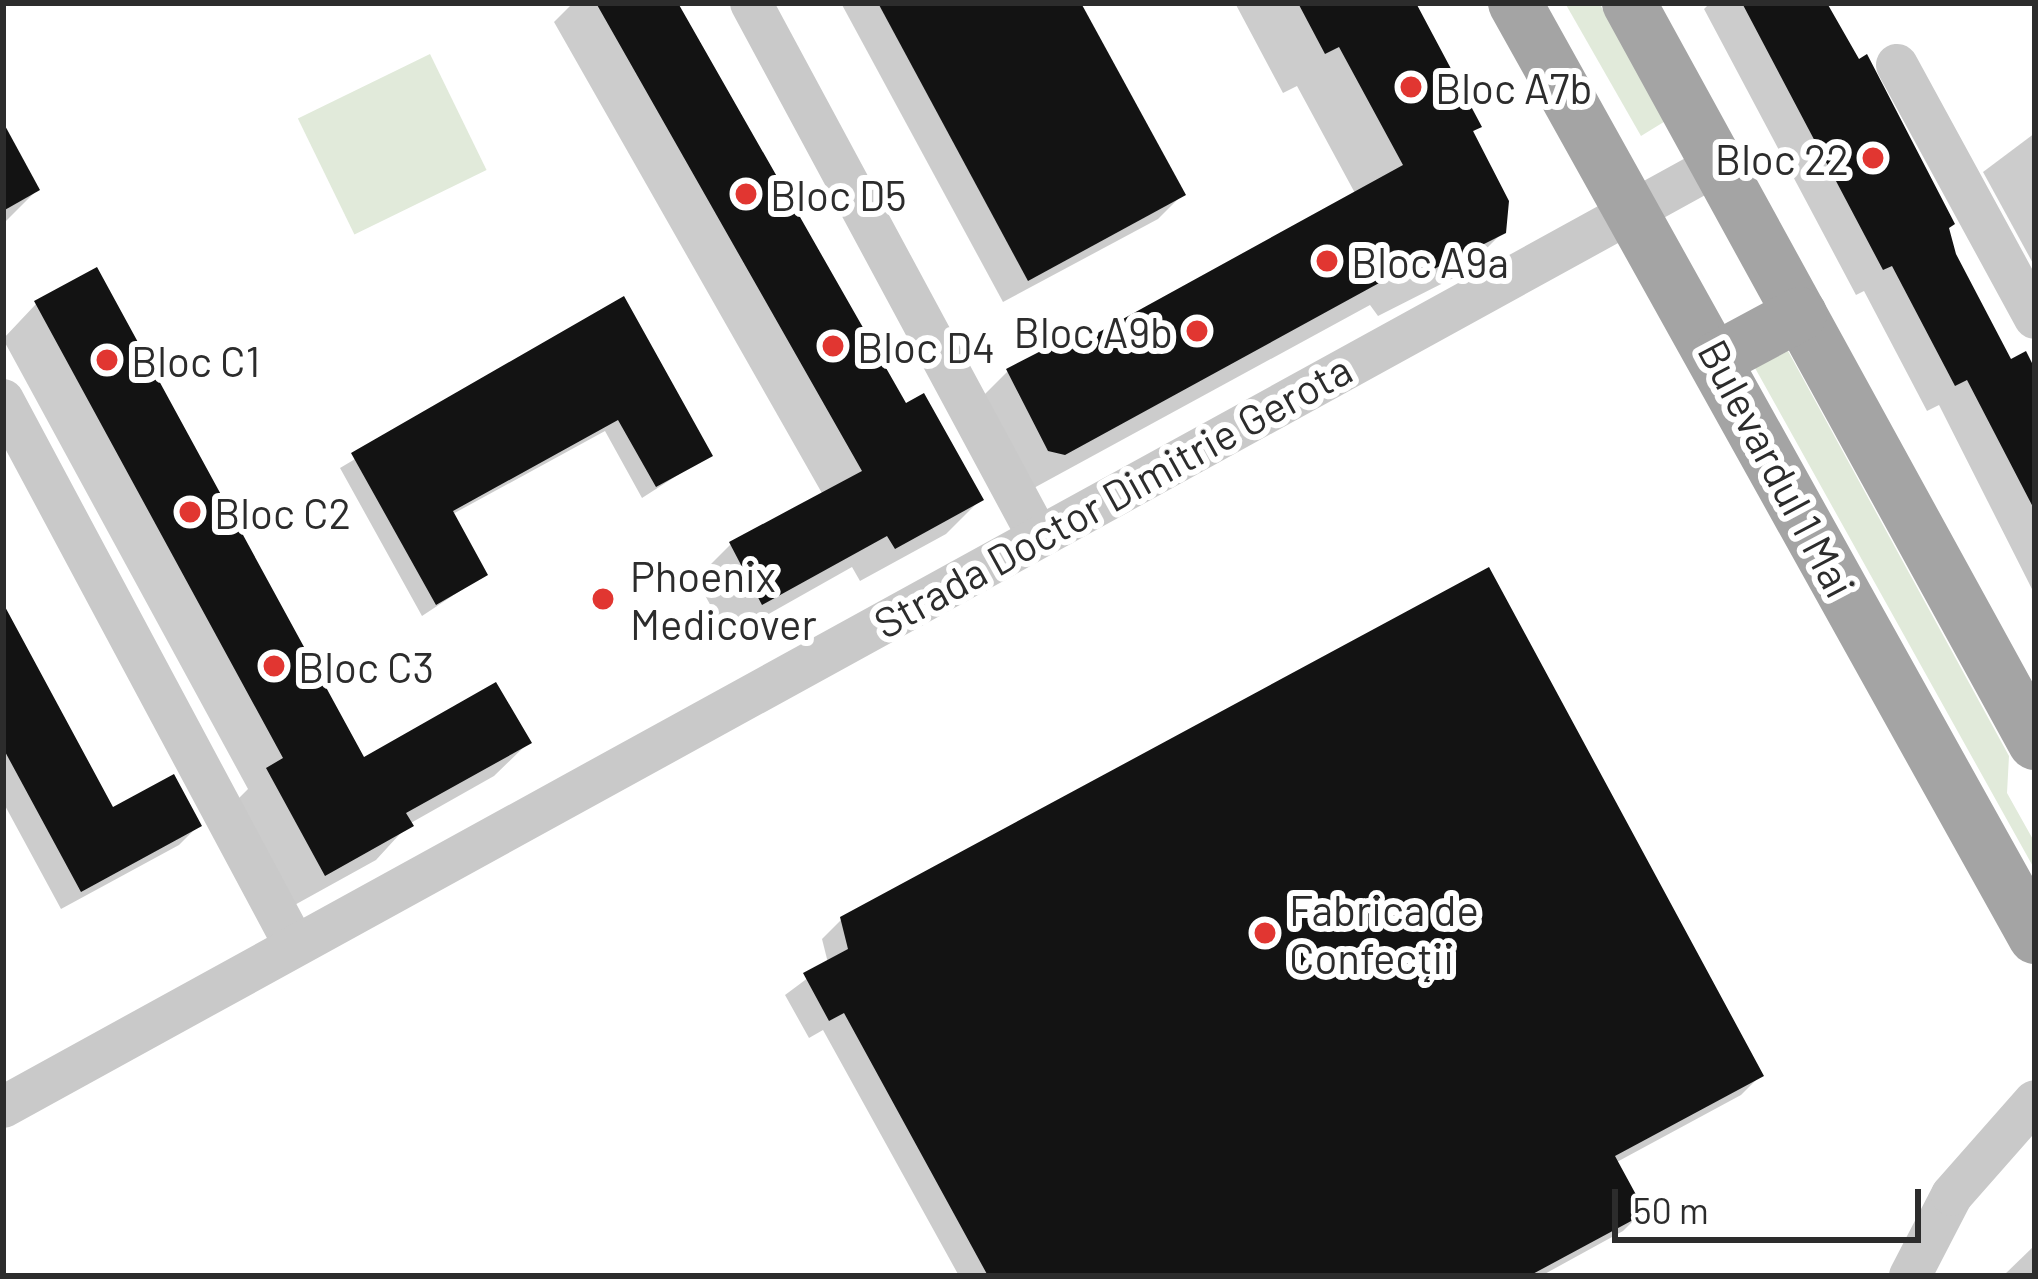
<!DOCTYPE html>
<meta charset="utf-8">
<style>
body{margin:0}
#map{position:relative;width:2038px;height:1279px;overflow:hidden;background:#fff;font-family:Barlow,sans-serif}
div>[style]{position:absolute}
.green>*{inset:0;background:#e1eada;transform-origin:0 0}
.shadow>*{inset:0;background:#0003}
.building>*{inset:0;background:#131313}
.minor>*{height:42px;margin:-21px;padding:0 21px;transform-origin:21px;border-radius:21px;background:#c9c9c9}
.major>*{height:54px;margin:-27px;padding:0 27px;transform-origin:27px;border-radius:27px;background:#a4a4a4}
.dots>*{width:33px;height:33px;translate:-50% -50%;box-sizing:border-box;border:6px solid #fff;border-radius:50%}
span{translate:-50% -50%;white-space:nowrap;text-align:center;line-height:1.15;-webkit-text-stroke:12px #fff;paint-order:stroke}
.poi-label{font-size:42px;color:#2c2c2c}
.left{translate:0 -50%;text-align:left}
.right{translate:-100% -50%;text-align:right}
.street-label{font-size:42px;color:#2c2c2c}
.frame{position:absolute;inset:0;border:6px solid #2c2c2c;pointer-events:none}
.scale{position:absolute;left:1612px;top:1189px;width:309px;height:54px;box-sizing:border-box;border:6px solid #2c2c2c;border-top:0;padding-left:15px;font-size:36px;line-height:42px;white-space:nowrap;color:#2c2c2c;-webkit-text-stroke:9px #fff;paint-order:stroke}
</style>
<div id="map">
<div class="green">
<div style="clip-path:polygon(1565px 3px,1599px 3px,1667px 120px,1641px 136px)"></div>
<div style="left:430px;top:54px;width:129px;height:147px;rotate:64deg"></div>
<div style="clip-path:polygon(1788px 351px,2009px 756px,2007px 793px,2035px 843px,2035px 870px,1755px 368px)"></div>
</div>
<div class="shadow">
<div style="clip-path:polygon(573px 3px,675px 3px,905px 407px,980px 500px,946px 534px,860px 581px,852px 567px,728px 637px,696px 579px,730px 545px,823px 495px,554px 22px)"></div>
<div style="clip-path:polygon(841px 3px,1078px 3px,1182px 195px,1158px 219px,1003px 302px)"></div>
<div style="clip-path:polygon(1235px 3px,1395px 3px,1479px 126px,1471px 134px,1503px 232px,1461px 274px,1378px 316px,1370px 305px,1021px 495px,967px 412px,1008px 371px,1080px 346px,1356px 195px,1297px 86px,1283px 93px)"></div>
<div style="clip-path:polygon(1710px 3px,1824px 3px,2010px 363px,2035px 375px,2035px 595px,1939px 405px,1927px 411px,1864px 291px,1856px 295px,1704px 9px)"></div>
<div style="clip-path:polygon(3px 128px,37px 190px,3px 224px)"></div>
<div style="clip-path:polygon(2035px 133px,2035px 267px,1983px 172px)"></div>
<div style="clip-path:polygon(623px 300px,709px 455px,642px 498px,605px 431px,451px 515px,484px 575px,422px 616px,340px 468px)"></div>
<div style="clip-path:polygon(36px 304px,363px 761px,528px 743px,494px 776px,409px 824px,376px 860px,291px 907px,233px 804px,248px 789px,3px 339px)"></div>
<div style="clip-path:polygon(3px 609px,112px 811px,198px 826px,179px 845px,61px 909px,3px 802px)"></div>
<div style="clip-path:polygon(842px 919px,1760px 1076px,1741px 1095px,1615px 1163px,1642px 1212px,1623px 1231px,1541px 1276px,959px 1276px,823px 1030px,809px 1038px,785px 995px,828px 963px,822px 939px)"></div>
<div style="clip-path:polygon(2035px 1245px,2035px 1276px,2003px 1276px)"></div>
</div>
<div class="building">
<div style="clip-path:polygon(596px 3px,678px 3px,906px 403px,924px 393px,984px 500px,895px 549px,887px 536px,762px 605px,729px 542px,862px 471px)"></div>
<div style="clip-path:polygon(878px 3px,1081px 3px,1186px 195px,1028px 281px)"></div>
<div style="clip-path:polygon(1298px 3px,1416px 3px,1482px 127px,1473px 131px,1509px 201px,1506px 233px,1420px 276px,1412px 265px,1065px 455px,1048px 451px,1006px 369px,1076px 333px,1081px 342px,1403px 165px,1339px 47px,1325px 54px)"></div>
<div style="clip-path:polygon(1742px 3px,1827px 3px,1859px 59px,1867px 54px,1955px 224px,1949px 228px,1956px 254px,2011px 359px,2026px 351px,2035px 369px,2035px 511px,1967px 380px,1955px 386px,1892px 266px,1883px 270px)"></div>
<div style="clip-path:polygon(3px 122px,40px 190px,3px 211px)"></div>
<div style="clip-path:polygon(97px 267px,364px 757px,496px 682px,532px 743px,406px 813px,414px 826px,325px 876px,266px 768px,283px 758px,34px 301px)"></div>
<div style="clip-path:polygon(624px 296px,713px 456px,656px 487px,618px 420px,453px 511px,488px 575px,436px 605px,351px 453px)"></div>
<div style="clip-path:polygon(1489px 567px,1764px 1076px,1615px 1156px,1646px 1213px,1529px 1276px,988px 1276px,844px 1013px,829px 1021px,803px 973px,848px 949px,840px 917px)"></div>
<div style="clip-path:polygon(3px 603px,113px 807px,174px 774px,202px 826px,81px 892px,3px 748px)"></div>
</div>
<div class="minor">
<div style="left:751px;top:3px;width:605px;rotate:61.7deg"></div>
<div style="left:1897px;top:65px;width:288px;rotate:61.4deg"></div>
<div style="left:3px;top:400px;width:619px;rotate:61.86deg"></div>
<div style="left:3px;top:1107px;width:1957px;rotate:-28.8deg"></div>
<div style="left:1910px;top:1276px;width:91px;rotate:-62.6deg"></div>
<div style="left:1952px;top:1195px;width:125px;rotate:-48.6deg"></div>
</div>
<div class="major">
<div style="left:1515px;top:3px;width:1069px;rotate:60.89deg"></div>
<div style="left:1629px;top:3px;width:844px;rotate:61.25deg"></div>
<div style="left:1718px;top:358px;width:93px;rotate:-28.2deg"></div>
</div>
<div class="dots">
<div style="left:1411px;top:87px;background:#e13631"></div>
<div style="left:1873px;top:158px;background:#e13631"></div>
<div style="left:746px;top:194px;background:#e13631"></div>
<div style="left:1327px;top:261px;background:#e13631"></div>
<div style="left:1197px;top:331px;background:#e13631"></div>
<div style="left:833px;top:346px;background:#e13631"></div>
<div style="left:107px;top:360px;background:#e13631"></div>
<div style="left:190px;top:512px;background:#e13631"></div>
<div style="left:603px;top:599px;background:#e13631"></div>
<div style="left:274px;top:666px;background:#e13631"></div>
<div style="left:1265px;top:933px;background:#e13631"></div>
</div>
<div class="poi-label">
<span class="left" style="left:1435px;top:87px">Bloc A7b</span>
<span class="right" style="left:1849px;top:158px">Bloc 22</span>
<span class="left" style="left:770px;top:194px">Bloc D5</span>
<span class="left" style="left:1351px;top:261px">Bloc A9a</span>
<span class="right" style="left:1173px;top:331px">Bloc A9b</span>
<span class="left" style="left:857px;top:346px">Bloc D4</span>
<span class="left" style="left:131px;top:360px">Bloc C1</span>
<span class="left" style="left:214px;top:512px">Bloc C2</span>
<span class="left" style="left:630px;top:599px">Phoenix<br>Medicover</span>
<span class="left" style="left:298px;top:666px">Bloc C3</span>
<span class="left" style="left:1289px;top:933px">Fabrica de<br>Confecții</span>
</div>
<div class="street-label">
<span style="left:1778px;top:468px;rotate:62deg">Bulevardul 1 Mai</span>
<span style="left:1112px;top:495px;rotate:-29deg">Strada Doctor Dimitrie Gerota</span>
</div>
<div class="frame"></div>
<div class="scale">50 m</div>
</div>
